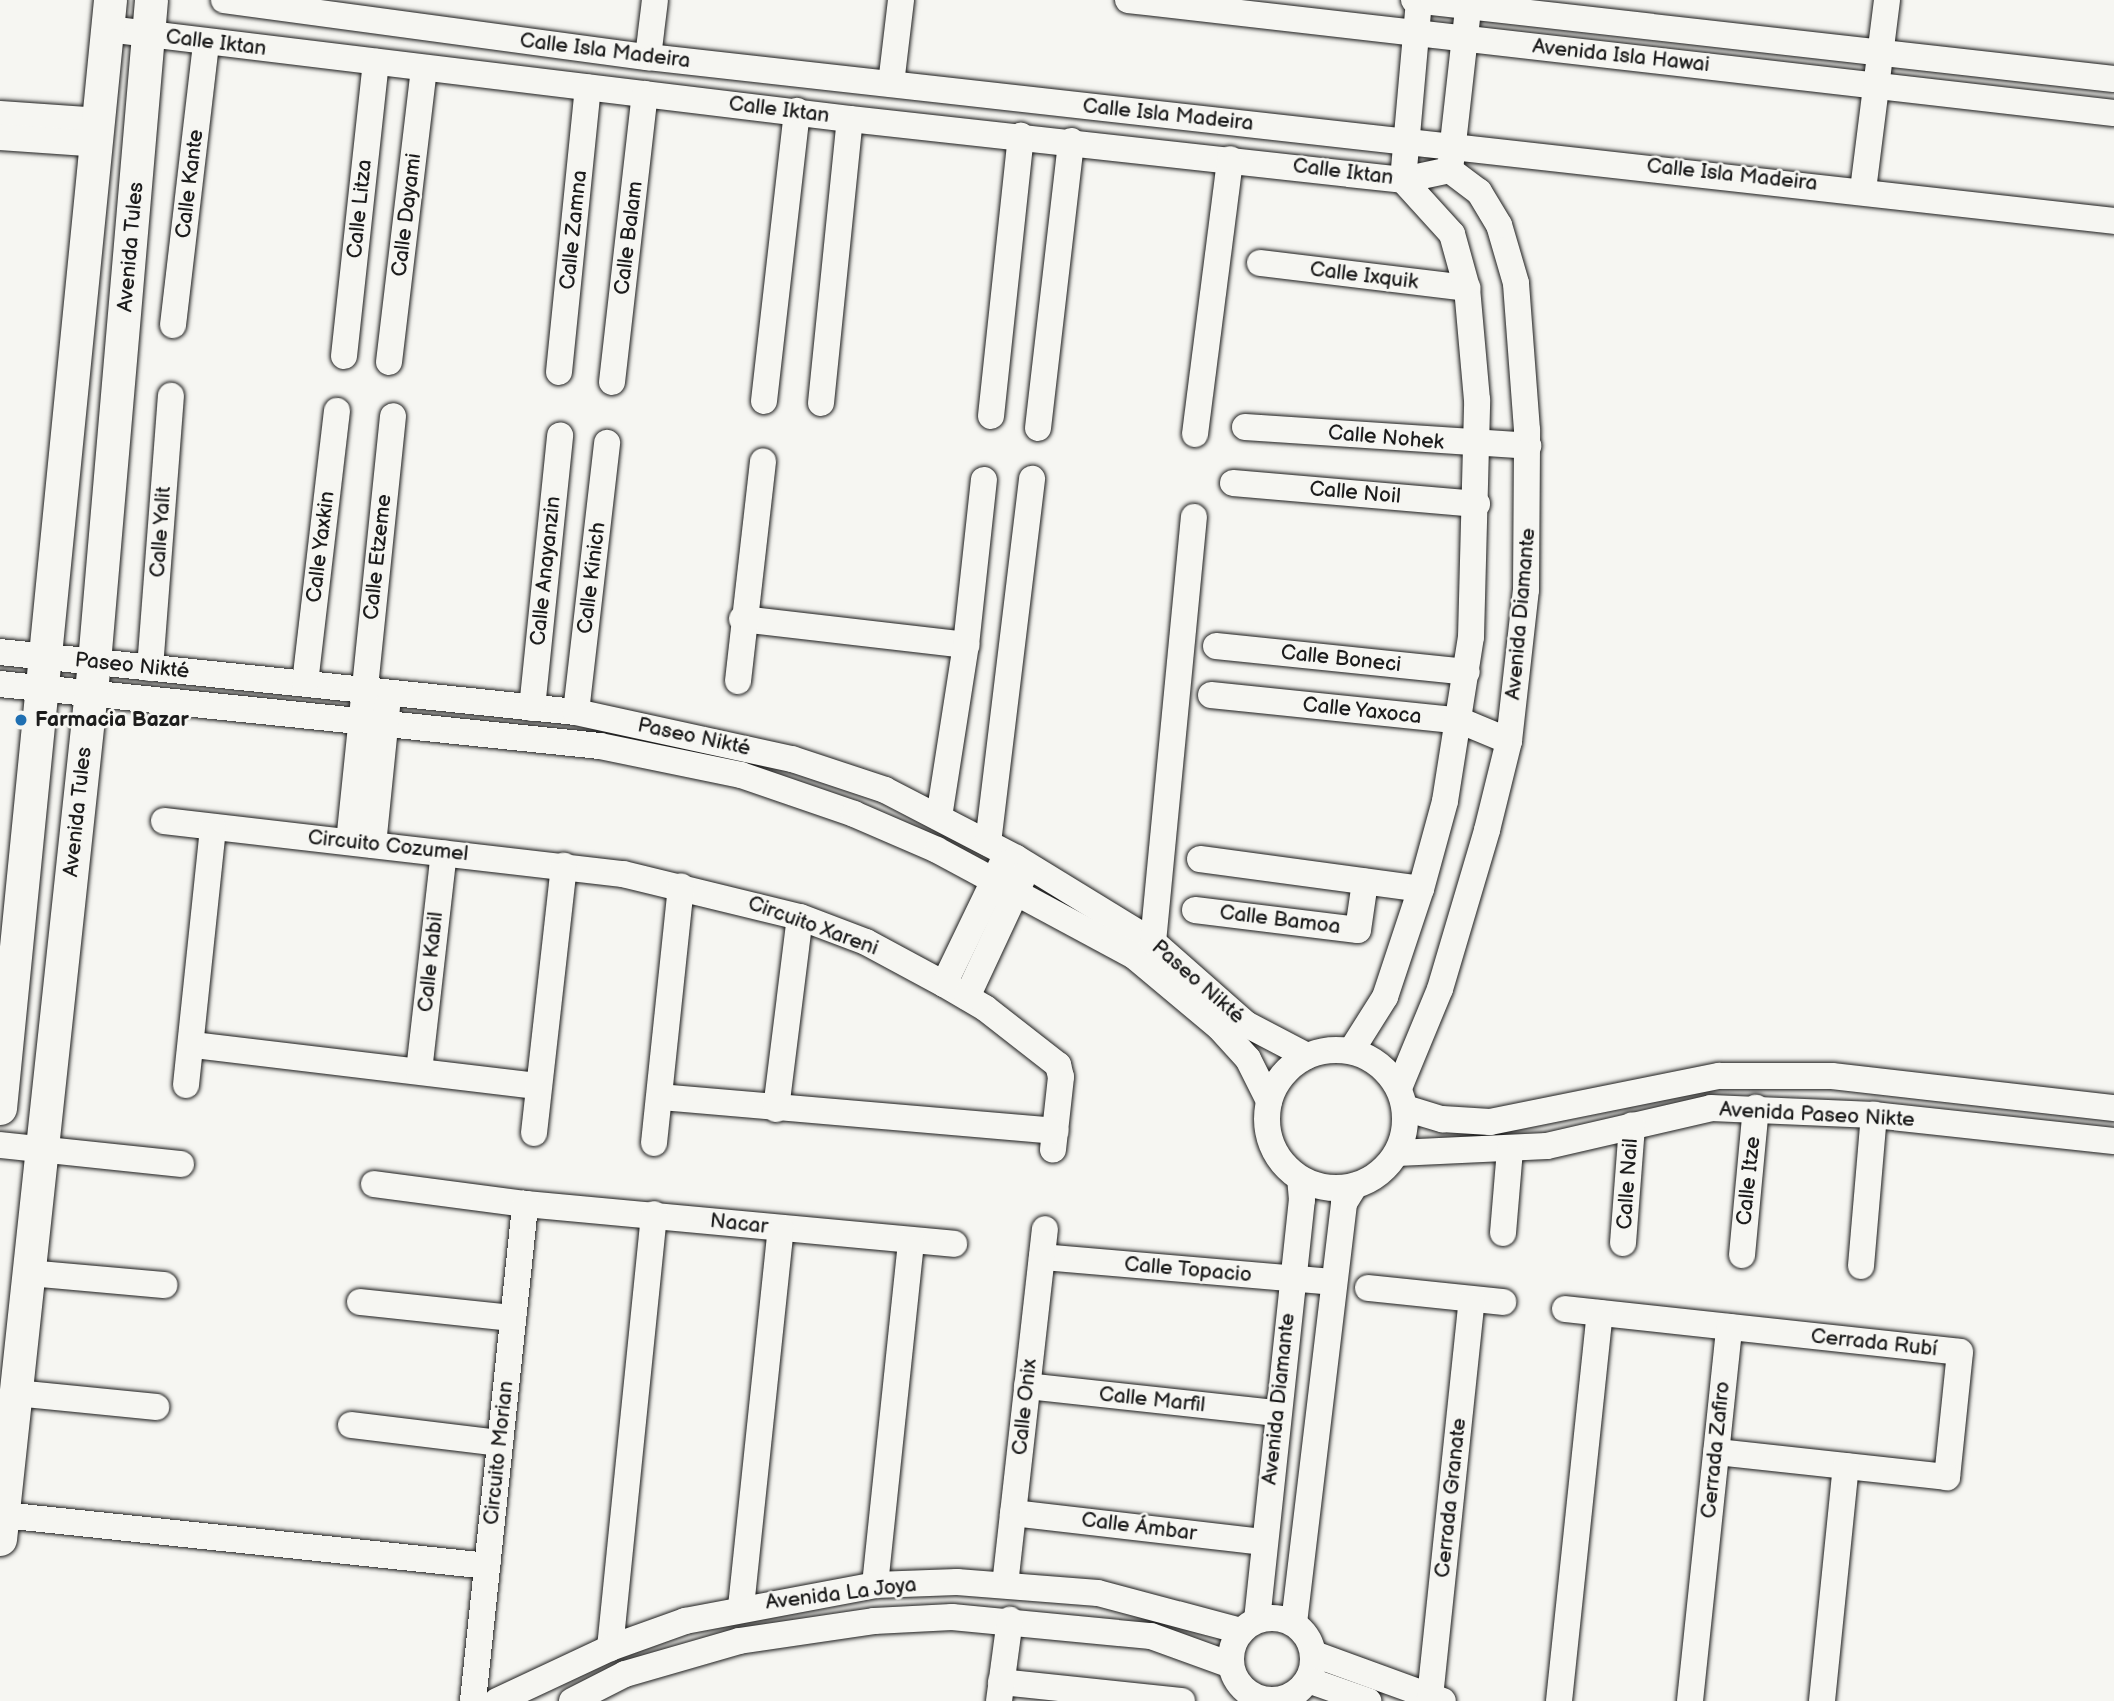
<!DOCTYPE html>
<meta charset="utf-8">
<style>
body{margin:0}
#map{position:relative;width:2114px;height:1701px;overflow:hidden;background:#f6f6f2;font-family:"Balsamiq Sans",sans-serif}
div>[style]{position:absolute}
.roads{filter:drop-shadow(0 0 2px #1c1c1c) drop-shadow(0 0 2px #1c1c1c)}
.minor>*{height:26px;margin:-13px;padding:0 13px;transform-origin:13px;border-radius:13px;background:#f6f6f2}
.minor>.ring{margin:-13px;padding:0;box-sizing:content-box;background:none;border:26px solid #f6f6f2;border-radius:50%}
.major>*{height:33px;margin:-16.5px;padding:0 16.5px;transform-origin:16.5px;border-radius:16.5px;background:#f6f6f2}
.dots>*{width:19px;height:19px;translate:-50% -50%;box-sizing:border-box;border:4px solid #f6f6f2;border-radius:50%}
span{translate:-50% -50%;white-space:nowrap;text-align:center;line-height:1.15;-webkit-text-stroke:5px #f6f6f2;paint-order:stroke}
.street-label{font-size:21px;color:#1c1c1c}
.poi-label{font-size:21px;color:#1c1c1c;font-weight:700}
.left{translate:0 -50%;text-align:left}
</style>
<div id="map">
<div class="roads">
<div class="minor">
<div style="left:224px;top:0;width:428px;rotate:7.7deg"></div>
<div style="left:648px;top:57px;width:1475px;rotate:6.38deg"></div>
<div style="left:1128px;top:0;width:992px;rotate:6.54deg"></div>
<div style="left:1414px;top:0;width:704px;rotate:6.44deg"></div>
<div style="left:108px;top:29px;width:747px;rotate:6.92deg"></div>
<div style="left:850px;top:119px;width:556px;rotate:6.29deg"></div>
<div style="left:1403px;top:180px;width:48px;rotate:-12deg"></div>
<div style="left:648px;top:57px;width:57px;rotate:-83deg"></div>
<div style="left:891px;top:84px;width:85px;rotate:-83.2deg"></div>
<div style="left:0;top:114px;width:101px;rotate:4deg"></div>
<div style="left:0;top:137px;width:99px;rotate:4deg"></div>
<div style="left:1863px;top:190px;width:192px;rotate:-82.8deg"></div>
<div style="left:1260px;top:263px;width:209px;rotate:6.9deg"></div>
<div style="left:173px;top:325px;width:284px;rotate:-83.3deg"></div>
<div style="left:344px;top:356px;width:296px;rotate:-83.8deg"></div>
<div style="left:389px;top:362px;width:296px;rotate:-83.2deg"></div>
<div style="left:559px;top:372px;width:286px;rotate:-84.2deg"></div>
<div style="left:612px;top:382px;width:290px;rotate:-83.5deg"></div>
<div style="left:764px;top:401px;width:292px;rotate:-83.5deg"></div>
<div style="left:821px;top:403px;width:285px;rotate:-84.2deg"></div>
<div style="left:991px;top:416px;width:282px;rotate:-83.9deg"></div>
<div style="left:1245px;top:427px;width:284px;rotate:3.8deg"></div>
<div style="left:1038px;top:428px;width:289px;rotate:-83.4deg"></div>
<div style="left:1195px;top:434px;width:277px;rotate:-82.7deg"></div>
<div style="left:1233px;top:483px;width:245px;rotate:4.9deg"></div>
<div style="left:742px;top:619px;width:226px;rotate:6.6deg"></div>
<div style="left:1216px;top:646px;width:252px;rotate:5.9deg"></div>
<div style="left:0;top:652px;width:579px;rotate:5.95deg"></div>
<div style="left:576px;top:712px;width:221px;rotate:12.3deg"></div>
<div style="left:792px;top:759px;width:98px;rotate:18.4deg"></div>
<div style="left:885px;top:790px;width:148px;rotate:27.4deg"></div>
<div style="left:1016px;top:858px;width:161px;rotate:31.5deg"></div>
<div style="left:1153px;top:942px;width:124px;rotate:41.4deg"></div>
<div style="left:1246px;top:1024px;width:69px;rotate:27.7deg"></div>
<div style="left:150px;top:668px;width:273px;rotate:-85.6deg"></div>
<div style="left:738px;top:681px;width:221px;rotate:-83.5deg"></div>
<div style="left:305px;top:683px;width:274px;rotate:-83.3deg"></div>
<div style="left:0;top:684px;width:603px;rotate:5.9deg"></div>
<div style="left:600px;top:746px;width:144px;rotate:11.6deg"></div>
<div style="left:741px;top:775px;width:120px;rotate:19deg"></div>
<div style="left:854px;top:814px;width:90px;rotate:23.4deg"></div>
<div style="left:937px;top:850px;width:224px;rotate:28.3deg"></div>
<div style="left:1134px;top:956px;width:111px;rotate:39.9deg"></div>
<div style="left:1219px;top:1027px;width:43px;rotate:47.8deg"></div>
<div style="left:1248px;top:1059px;width:47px;rotate:63.4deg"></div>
<div style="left:1211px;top:695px;width:251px;rotate:5.9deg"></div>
<div style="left:1461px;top:721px;width:52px;rotate:22.6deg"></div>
<div style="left:532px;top:708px;width:274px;rotate:-84.1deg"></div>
<div style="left:576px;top:712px;width:271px;rotate:-83.4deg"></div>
<div style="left:939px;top:817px;width:174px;rotate:-81.1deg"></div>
<div style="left:966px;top:645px;width:166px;rotate:-83.8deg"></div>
<div style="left:164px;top:821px;width:462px;rotate:6.6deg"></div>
<div style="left:623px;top:874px;width:182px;rotate:13.7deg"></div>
<div style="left:800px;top:917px;width:71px;rotate:20.7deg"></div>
<div style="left:866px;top:942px;width:89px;rotate:28.3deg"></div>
<div style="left:944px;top:984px;width:48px;rotate:30.3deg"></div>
<div style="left:985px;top:1008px;width:93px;rotate:38deg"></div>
<div style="left:1058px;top:1065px;width:12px;rotate:76deg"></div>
<div style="left:1061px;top:1077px;width:73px;rotate:96.3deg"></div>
<div style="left:349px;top:842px;width:428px;rotate:-84.1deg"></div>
<div style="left:988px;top:843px;width:367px;rotate:-83.1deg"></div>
<div style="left:373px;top:845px;width:140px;rotate:-84.2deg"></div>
<div style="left:1200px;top:859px;width:223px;rotate:7.7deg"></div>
<div style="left:1195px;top:910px;width:164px;rotate:7deg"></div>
<div style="left:1358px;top:930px;width:49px;rotate:-81.7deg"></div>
<div style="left:1153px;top:942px;width:427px;rotate:-84.5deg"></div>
<div style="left:944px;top:984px;width:133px;rotate:-64.2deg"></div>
<div style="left:967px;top:997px;width:135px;rotate:-65deg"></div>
<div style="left:193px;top:1045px;width:348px;rotate:6.8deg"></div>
<div class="ring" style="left:1267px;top:1050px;width:112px;height:112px"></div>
<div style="left:1351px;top:1051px;width:64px;rotate:-57.8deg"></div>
<div style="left:1385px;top:997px;width:114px;rotate:-71.6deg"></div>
<div style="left:1421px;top:889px;width:91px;rotate:-74.7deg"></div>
<div style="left:1445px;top:801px;width:166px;rotate:-81deg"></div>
<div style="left:1471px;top:637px;width:237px;rotate:-88.5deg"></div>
<div style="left:1477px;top:400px;width:112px;rotate:-95.1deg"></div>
<div style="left:1467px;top:288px;width:56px;rotate:-105.5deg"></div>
<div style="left:1452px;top:234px;width:73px;rotate:-132.2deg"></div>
<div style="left:1403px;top:180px;width:181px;rotate:-84.9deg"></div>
<div style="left:419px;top:1071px;width:219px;rotate:-83.5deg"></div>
<div style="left:186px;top:1085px;width:259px;rotate:-84deg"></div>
<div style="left:1399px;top:1088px;width:107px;rotate:-67.5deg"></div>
<div style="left:1440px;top:989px;width:166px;rotate:-73.5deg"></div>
<div style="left:1487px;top:830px;width:92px;rotate:-76.1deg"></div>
<div style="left:1509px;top:741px;width:152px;rotate:-83.6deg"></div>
<div style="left:1526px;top:590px;width:160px;rotate:-89.6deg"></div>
<div style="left:1527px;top:430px;width:147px;rotate:-94.3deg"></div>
<div style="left:1516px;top:283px;width:60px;rotate:-106.3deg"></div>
<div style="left:1499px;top:225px;width:39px;rotate:-121deg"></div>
<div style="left:1479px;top:192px;width:36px;rotate:-143deg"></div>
<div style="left:1450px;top:170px;width:171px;rotate:-83.6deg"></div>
<div style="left:660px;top:1097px;width:397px;rotate:4.9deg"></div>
<div style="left:1405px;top:1108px;width:39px;rotate:17deg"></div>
<div style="left:1442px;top:1119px;width:48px;rotate:3.6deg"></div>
<div style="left:1490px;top:1122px;width:234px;rotate:-11.4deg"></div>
<div style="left:1719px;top:1076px;width:113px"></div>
<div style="left:1832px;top:1076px;width:284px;rotate:6.5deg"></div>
<div style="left:776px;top:1109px;width:193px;rotate:-82.9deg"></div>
<div style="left:534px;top:1133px;width:269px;rotate:-83.6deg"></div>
<div style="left:654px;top:1143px;width:258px;rotate:-84deg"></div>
<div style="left:0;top:1145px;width:182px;rotate:6deg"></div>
<div style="left:1397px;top:1153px;width:150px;rotate:-2.7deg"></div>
<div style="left:1547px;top:1146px;width:168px;rotate:-13deg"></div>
<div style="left:1711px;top:1108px;width:163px;rotate:2.5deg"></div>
<div style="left:1874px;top:1115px;width:241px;rotate:6.2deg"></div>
<div style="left:374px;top:1184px;width:152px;rotate:7.5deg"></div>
<div style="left:525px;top:1204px;width:431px;rotate:5.3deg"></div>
<div style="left:1503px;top:1233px;width:84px;rotate:-85.2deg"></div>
<div style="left:1623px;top:1243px;width:118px;rotate:-85.6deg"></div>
<div style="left:1742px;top:1255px;width:148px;rotate:-84.6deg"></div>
<div style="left:1042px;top:1257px;width:293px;rotate:4.9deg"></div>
<div style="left:1861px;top:1266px;width:152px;rotate:-85.1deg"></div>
<div style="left:29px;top:1273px;width:136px;rotate:5.1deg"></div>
<div style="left:1368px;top:1288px;width:136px;rotate:5.9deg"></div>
<div style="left:360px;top:1302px;width:154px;rotate:6deg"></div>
<div style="left:1565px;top:1309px;width:397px;rotate:6.2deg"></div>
<div style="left:1960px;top:1352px;width:126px;rotate:95.9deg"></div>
<div style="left:1947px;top:1477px;width:232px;rotate:-173.8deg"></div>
<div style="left:1027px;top:1386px;width:250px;rotate:6.2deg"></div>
<div style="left:16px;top:1393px;width:141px;rotate:5.7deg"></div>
<div style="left:351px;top:1425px;width:150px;rotate:6.9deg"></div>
<div style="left:1013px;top:1513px;width:253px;rotate:6.6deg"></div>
<div style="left:3px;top:1515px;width:487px;rotate:6deg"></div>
<div style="left:875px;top:1585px;width:346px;rotate:-84deg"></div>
<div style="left:1005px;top:1585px;width:358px;rotate:-83.6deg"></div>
<div style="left:741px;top:1607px;width:380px;rotate:-84deg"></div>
<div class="ring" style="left:1231px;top:1618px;width:56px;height:56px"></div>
<div style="left:1257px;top:1620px;width:422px;rotate:-83.9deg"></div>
<div style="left:1302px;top:1200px;width:21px;rotate:-95deg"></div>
<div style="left:1294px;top:1623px;width:423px;rotate:-83.2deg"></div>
<div style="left:1344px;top:1203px;width:19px;rotate:-58deg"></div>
<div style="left:610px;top:1648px;width:436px;rotate:-84.2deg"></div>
<div style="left:1314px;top:1654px;width:137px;rotate:20deg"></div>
<div style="left:1308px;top:1680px;width:64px;rotate:19.3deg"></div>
<div style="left:1001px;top:1682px;width:182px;rotate:6deg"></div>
<div style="left:1430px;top:1697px;width:399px;rotate:-84deg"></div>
<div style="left:473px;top:1701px;width:500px;rotate:-84deg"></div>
<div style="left:497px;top:1701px;width:125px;rotate:-25.1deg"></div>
<div style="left:610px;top:1648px;width:80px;rotate:-19.8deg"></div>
<div style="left:685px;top:1621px;width:193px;rotate:-10.7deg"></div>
<div style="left:875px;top:1585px;width:82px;rotate:-2.1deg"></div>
<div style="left:957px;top:1582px;width:141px;rotate:4.5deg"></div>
<div style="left:1098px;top:1593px;width:148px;rotate:14.9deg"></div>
<div style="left:572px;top:1701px;width:59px;rotate:-27deg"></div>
<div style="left:625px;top:1674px;width:119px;rotate:-16.1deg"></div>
<div style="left:739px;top:1641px;width:136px;rotate:-8.4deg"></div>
<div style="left:874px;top:1621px;width:78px;rotate:-2.9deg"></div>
<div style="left:952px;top:1617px;width:200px;rotate:5.5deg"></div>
<div style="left:1151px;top:1636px;width:85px;rotate:19.9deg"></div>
<div style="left:999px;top:1701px;width:82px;rotate:-82.3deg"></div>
<div style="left:1559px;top:1701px;width:390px;rotate:-84deg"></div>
<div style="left:1690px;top:1701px;width:376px;rotate:-84deg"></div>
<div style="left:1822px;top:1701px;width:236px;rotate:-84.2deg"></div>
</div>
<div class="major">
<div style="left:0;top:1108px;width:1113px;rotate:-84.33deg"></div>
<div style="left:0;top:1539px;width:882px;rotate:-83.88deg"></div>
<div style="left:94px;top:662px;width:664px;rotate:-85.08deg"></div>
</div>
</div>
<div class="dots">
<div style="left:21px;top:720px;background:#1f6fb2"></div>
</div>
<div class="street-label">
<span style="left:216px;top:43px;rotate:7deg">Calle Iktan</span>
<span style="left:605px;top:51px;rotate:7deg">Calle Isla Madeira</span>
<span style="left:1621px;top:56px;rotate:6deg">Avenida Isla Hawai</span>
<span style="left:779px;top:110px;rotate:7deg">Calle Iktan</span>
<span style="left:1168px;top:115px;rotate:6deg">Calle Isla Madeira</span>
<span style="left:1343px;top:172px;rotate:7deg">Calle Iktan</span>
<span style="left:1732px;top:175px;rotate:6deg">Calle Isla Madeira</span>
<span style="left:190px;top:184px;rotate:-83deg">Calle Kante</span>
<span style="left:360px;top:209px;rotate:-84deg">Calle Litza</span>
<span style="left:407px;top:215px;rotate:-83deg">Calle Dayami</span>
<span style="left:574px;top:230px;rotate:-84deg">Calle Zamna</span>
<span style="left:629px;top:238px;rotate:-83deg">Calle Balam</span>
<span style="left:131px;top:247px;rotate:-85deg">Avenida Tules</span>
<span style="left:1364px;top:276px;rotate:7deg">Calle Ixquik</span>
<span style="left:1386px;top:438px;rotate:5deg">Calle Nohek</span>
<span style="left:1355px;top:493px;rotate:5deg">Calle Noil</span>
<span style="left:161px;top:532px;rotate:-86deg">Calle Yalit</span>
<span style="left:321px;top:547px;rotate:-83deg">Calle Yaxkin</span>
<span style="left:378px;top:557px;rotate:-84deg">Calle Etzeme</span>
<span style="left:546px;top:571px;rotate:-84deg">Calle Anayanzin</span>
<span style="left:592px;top:578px;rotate:-83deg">Calle Kinich</span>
<span style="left:1521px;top:614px;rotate:-85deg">Avenida Diamante</span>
<span style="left:1341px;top:659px;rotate:6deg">Calle Boneci</span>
<span style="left:132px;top:666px;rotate:6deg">Paseo Nikté</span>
<span style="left:1362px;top:711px;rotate:6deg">Calle Yaxoca</span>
<span style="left:694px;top:737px;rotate:12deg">Paseo Nikté</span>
<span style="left:78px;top:812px;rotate:-84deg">Avenida Tules</span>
<span style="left:388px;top:846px;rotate:6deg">Circuito Cozumel</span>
<span style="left:1280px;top:920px;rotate:7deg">Calle Bamoa</span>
<span style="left:813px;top:926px;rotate:20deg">Circuito Xareni</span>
<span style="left:431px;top:962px;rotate:-84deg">Calle Kabil</span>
<span style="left:1198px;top:982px;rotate:41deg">Paseo Nikté</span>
<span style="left:1817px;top:1115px;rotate:3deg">Avenida Paseo Nikte</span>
<span style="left:1749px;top:1181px;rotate:-84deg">Calle Itze</span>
<span style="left:1628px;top:1184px;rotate:-86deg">Calle Nail</span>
<span style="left:739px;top:1224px;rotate:6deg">Nacar</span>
<span style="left:1188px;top:1270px;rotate:5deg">Calle Topacio</span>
<span style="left:1874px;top:1343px;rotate:6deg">Cerrada Rubí</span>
<span style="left:1279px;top:1399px;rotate:-84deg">Avenida Diamante</span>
<span style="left:1152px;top:1400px;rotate:6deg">Calle Marfil</span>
<span style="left:1025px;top:1407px;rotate:-84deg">Calle Onix</span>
<span style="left:1716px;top:1450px;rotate:-84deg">Cerrada Zafiro</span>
<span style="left:499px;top:1453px;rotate:-84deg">Circuito Morian</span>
<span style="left:1451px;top:1498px;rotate:-84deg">Cerrada Granate</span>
<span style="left:1139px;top:1527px;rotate:7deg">Calle Ámbar</span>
<span style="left:841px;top:1594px;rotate:-7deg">Avenida La Joya</span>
</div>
<div class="poi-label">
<span class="left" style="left:35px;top:720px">Farmacia Bazar</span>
</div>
</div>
